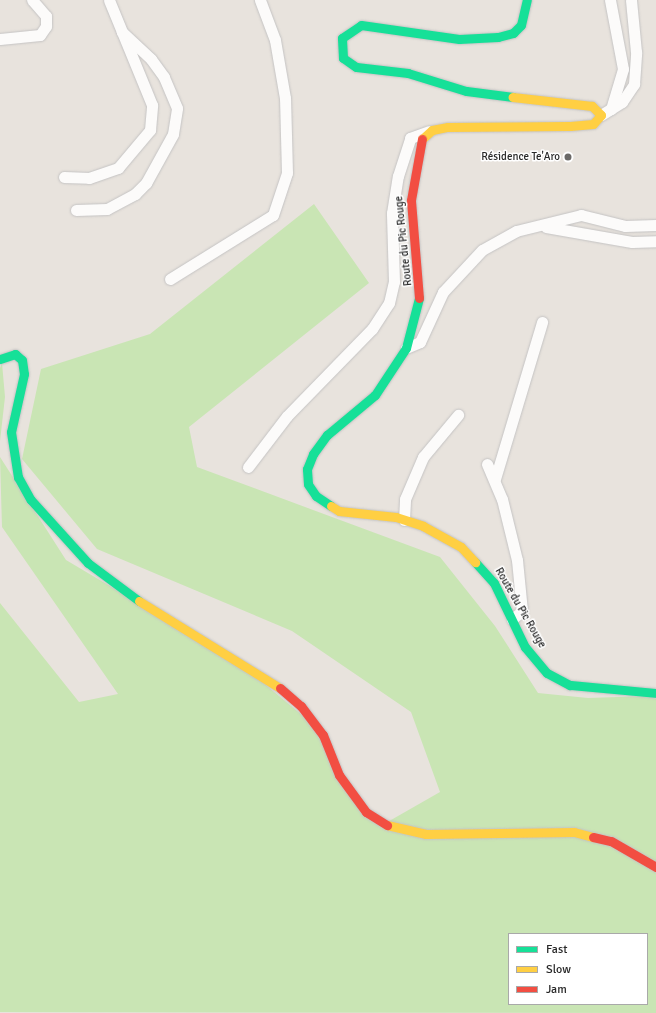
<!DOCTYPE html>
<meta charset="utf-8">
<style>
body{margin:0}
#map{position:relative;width:656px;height:1013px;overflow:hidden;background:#e8e3dd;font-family:Signika,sans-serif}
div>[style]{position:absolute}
.green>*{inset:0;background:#c9e5b4}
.roads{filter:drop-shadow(0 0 1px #c4c3c3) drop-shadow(0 0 1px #c4c3c3)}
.street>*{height:11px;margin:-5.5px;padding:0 5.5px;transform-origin:5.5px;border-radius:5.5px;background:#fcfbfa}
.fast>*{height:9px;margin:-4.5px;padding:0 4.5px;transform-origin:4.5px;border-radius:4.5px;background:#16e098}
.slow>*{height:9px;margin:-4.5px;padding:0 4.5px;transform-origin:4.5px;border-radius:4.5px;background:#ffcf43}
.jam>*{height:9px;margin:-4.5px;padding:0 4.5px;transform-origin:4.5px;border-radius:4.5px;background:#f24e42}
.dots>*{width:11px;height:11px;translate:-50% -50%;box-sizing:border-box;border:2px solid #fff;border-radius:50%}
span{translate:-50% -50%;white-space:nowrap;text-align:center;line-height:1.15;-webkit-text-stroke:3px #fff;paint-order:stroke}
.poi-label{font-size:11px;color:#282828}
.right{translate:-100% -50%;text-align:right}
.street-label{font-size:11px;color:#282828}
.legend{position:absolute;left:508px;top:933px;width:140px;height:72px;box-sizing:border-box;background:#fff;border:1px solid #a9a9a9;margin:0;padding:5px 7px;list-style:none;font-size:12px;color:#282828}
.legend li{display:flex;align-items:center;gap:8px;height:20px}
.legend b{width:20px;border:1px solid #a9a9a9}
</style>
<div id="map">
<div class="green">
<div style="clip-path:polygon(evenodd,314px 204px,369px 283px,189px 427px,197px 467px,440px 557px,495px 626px,538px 693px,588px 698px,648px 696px,656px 699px,656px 1013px,0 1012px,0 603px,79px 702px,118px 694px,2px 527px,0 457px,66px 560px,238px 662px,320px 730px,364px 812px,384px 824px,440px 792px,411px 712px,292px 631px,97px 549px,22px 459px,41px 369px,150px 334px,314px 204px,509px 934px,647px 934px,647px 1004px,509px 1004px,509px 934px)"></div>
<div style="clip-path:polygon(2px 363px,5px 397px,0 441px,0 368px)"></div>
</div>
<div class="roads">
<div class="street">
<div style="left:610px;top:0;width:70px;rotate:79.3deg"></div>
<div style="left:623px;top:69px;width:42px;rotate:106.7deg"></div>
<div style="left:0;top:39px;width:40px;rotate:-5.7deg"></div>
<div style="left:40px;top:35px;width:11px;rotate:-56deg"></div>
<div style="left:46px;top:26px;width:10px;rotate:-90deg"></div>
<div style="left:46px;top:16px;width:21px;rotate:-131deg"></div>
<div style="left:601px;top:115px;width:25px;rotate:-32deg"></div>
<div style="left:622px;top:102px;width:22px;rotate:-56deg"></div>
<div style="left:634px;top:84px;width:32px;rotate:-86deg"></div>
<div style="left:636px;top:52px;width:52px;rotate:-95.5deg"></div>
<div style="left:64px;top:177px;width:25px;rotate:2deg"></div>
<div style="left:89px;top:178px;width:31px;rotate:-19deg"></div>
<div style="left:118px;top:168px;width:50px;rotate:-49.9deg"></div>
<div style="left:150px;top:130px;width:25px;rotate:-85deg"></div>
<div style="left:152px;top:105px;width:113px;rotate:-112.3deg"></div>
<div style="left:76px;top:210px;width:31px;rotate:-2deg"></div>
<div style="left:107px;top:209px;width:32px;rotate:-28deg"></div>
<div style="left:135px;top:194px;width:16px;rotate:-45deg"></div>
<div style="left:146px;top:183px;width:56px;rotate:-61.1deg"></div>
<div style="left:173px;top:134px;width:26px;rotate:-81deg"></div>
<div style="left:177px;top:108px;width:34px;rotate:-113deg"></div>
<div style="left:164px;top:77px;width:22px;rotate:-126deg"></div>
<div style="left:151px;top:59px;width:40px;rotate:-137deg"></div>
<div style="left:546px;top:227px;width:87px;rotate:9.9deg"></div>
<div style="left:632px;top:242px;width:24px;rotate:-2deg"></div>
<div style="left:170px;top:279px;width:121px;rotate:-31.9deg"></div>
<div style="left:273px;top:215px;width:44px;rotate:-71.6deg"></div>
<div style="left:287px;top:173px;width:75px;rotate:-91.5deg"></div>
<div style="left:285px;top:98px;width:59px;rotate:-99.8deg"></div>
<div style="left:275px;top:40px;width:43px;rotate:-110.6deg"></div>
<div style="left:406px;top:348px;width:15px;rotate:-23deg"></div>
<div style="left:420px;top:342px;width:55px;rotate:-65.3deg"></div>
<div style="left:443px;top:292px;width:57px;rotate:-47.1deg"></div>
<div style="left:482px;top:250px;width:39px;rotate:-29deg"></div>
<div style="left:516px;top:231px;width:67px;rotate:-13.8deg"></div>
<div style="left:581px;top:215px;width:45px;rotate:14deg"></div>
<div style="left:625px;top:226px;width:31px;rotate:-2deg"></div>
<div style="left:487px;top:464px;width:38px;rotate:67deg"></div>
<div style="left:502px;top:499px;width:63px;rotate:76.2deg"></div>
<div style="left:517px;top:560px;width:51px;rotate:84.4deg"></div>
<div style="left:522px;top:611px;width:13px;rotate:141deg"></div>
<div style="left:248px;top:467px;width:64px;rotate:-52.6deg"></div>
<div style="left:287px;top:416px;width:122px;rotate:-45.7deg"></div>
<div style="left:372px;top:329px;width:31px;rotate:-57deg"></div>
<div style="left:389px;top:303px;width:22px;rotate:-77deg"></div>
<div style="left:394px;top:282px;width:69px;rotate:-91.7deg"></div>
<div style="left:392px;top:213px;width:37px;rotate:-81deg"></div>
<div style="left:398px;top:176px;width:40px;rotate:-72deg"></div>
<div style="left:410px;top:138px;width:20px;rotate:-20deg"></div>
<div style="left:495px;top:479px;width:164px;rotate:-73.3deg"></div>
<div style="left:404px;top:520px;width:21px;rotate:-87deg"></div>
<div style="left:405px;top:499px;width:46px;rotate:-66.8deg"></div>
<div style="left:423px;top:457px;width:55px;rotate:-50.2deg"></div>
</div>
<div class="fast">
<div style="left:513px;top:97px;width:47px;rotate:-172.7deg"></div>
<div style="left:466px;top:91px;width:61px;rotate:-162.8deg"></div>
<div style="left:408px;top:73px;width:52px;rotate:-173.4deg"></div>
<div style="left:356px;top:67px;width:16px;rotate:-145deg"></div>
<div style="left:343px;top:58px;width:20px;rotate:-93deg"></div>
<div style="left:342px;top:38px;width:23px;rotate:-34deg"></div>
<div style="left:361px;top:25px;width:99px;rotate:8.1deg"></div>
<div style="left:459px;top:39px;width:39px;rotate:-3deg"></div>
<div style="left:498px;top:37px;width:16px;rotate:-15deg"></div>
<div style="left:513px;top:33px;width:11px;rotate:-45deg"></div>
<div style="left:521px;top:25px;width:26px;rotate:-77deg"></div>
<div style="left:0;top:359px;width:16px;rotate:-18deg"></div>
<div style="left:15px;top:354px;width:9px;rotate:41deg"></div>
<div style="left:22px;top:360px;width:14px;rotate:82deg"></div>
<div style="left:24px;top:374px;width:59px;rotate:102.6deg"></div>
<div style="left:11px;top:432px;width:46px;rotate:81.2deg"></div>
<div style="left:18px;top:477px;width:26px;rotate:61deg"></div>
<div style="left:31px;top:500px;width:85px;rotate:47.9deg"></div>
<div style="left:88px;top:563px;width:64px;rotate:36.7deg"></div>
<div style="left:331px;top:506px;width:18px;rotate:-146deg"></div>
<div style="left:316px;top:496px;width:14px;rotate:-124deg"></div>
<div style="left:308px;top:484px;width:15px;rotate:-94deg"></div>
<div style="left:307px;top:469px;width:16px;rotate:-68deg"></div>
<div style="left:313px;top:454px;width:24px;rotate:-54deg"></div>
<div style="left:327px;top:435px;width:62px;rotate:-39.8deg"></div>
<div style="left:375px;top:395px;width:56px;rotate:-56.6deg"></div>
<div style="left:406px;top:348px;width:52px;rotate:-75.4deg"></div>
<div style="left:475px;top:562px;width:28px;rotate:48deg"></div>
<div style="left:494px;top:583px;width:71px;rotate:64.2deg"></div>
<div style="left:525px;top:647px;width:34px;rotate:50deg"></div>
<div style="left:547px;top:673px;width:26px;rotate:28deg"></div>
<div style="left:570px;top:685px;width:86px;rotate:5.3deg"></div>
</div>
<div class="slow">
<div style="left:422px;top:139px;width:13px;rotate:-42deg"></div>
<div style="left:432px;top:130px;width:16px;rotate:-11deg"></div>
<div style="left:448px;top:127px;width:122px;rotate:-0.5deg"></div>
<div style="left:570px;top:126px;width:23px;rotate:-5deg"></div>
<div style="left:593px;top:124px;width:12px;rotate:-48deg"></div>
<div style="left:601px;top:115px;width:13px;rotate:-135deg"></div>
<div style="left:592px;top:106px;width:80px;rotate:-173.5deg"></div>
<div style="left:331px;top:506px;width:9px;rotate:32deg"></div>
<div style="left:339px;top:511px;width:57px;rotate:6deg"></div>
<div style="left:396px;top:517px;width:28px;rotate:18deg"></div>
<div style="left:423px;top:526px;width:43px;rotate:28.9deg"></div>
<div style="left:461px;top:547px;width:21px;rotate:47deg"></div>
<div style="left:139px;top:601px;width:166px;rotate:31.7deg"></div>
<div style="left:387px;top:825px;width:40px;rotate:13deg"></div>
<div style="left:426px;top:834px;width:148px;rotate:-0.8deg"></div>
<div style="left:574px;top:832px;width:20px;rotate:15deg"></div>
</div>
<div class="jam">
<div style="left:419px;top:298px;width:98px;rotate:-94.7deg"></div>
<div style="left:411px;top:200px;width:62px;rotate:-79.8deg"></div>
<div style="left:280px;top:688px;width:28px;rotate:41deg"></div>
<div style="left:301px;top:706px;width:36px;rotate:53deg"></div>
<div style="left:323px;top:735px;width:43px;rotate:68.2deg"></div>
<div style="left:339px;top:775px;width:46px;rotate:53.9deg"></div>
<div style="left:366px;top:812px;width:25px;rotate:32deg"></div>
<div style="left:593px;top:837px;width:18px;rotate:13deg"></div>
<div style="left:611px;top:841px;width:52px;rotate:30deg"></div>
</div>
</div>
<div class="dots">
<div style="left:568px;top:157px;background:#6b6967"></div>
</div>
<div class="poi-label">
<span class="right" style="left:560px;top:157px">Résidence Te'Aro</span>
</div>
<div class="street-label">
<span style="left:404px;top:241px;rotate:-96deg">Route du Pic Rouge</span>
<span style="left:520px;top:608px;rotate:60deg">Route du Pic Rouge</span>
</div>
<ul class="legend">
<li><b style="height:5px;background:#16e098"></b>Fast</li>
<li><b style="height:5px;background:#ffcf43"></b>Slow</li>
<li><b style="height:5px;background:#f24e42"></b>Jam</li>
</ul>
</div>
